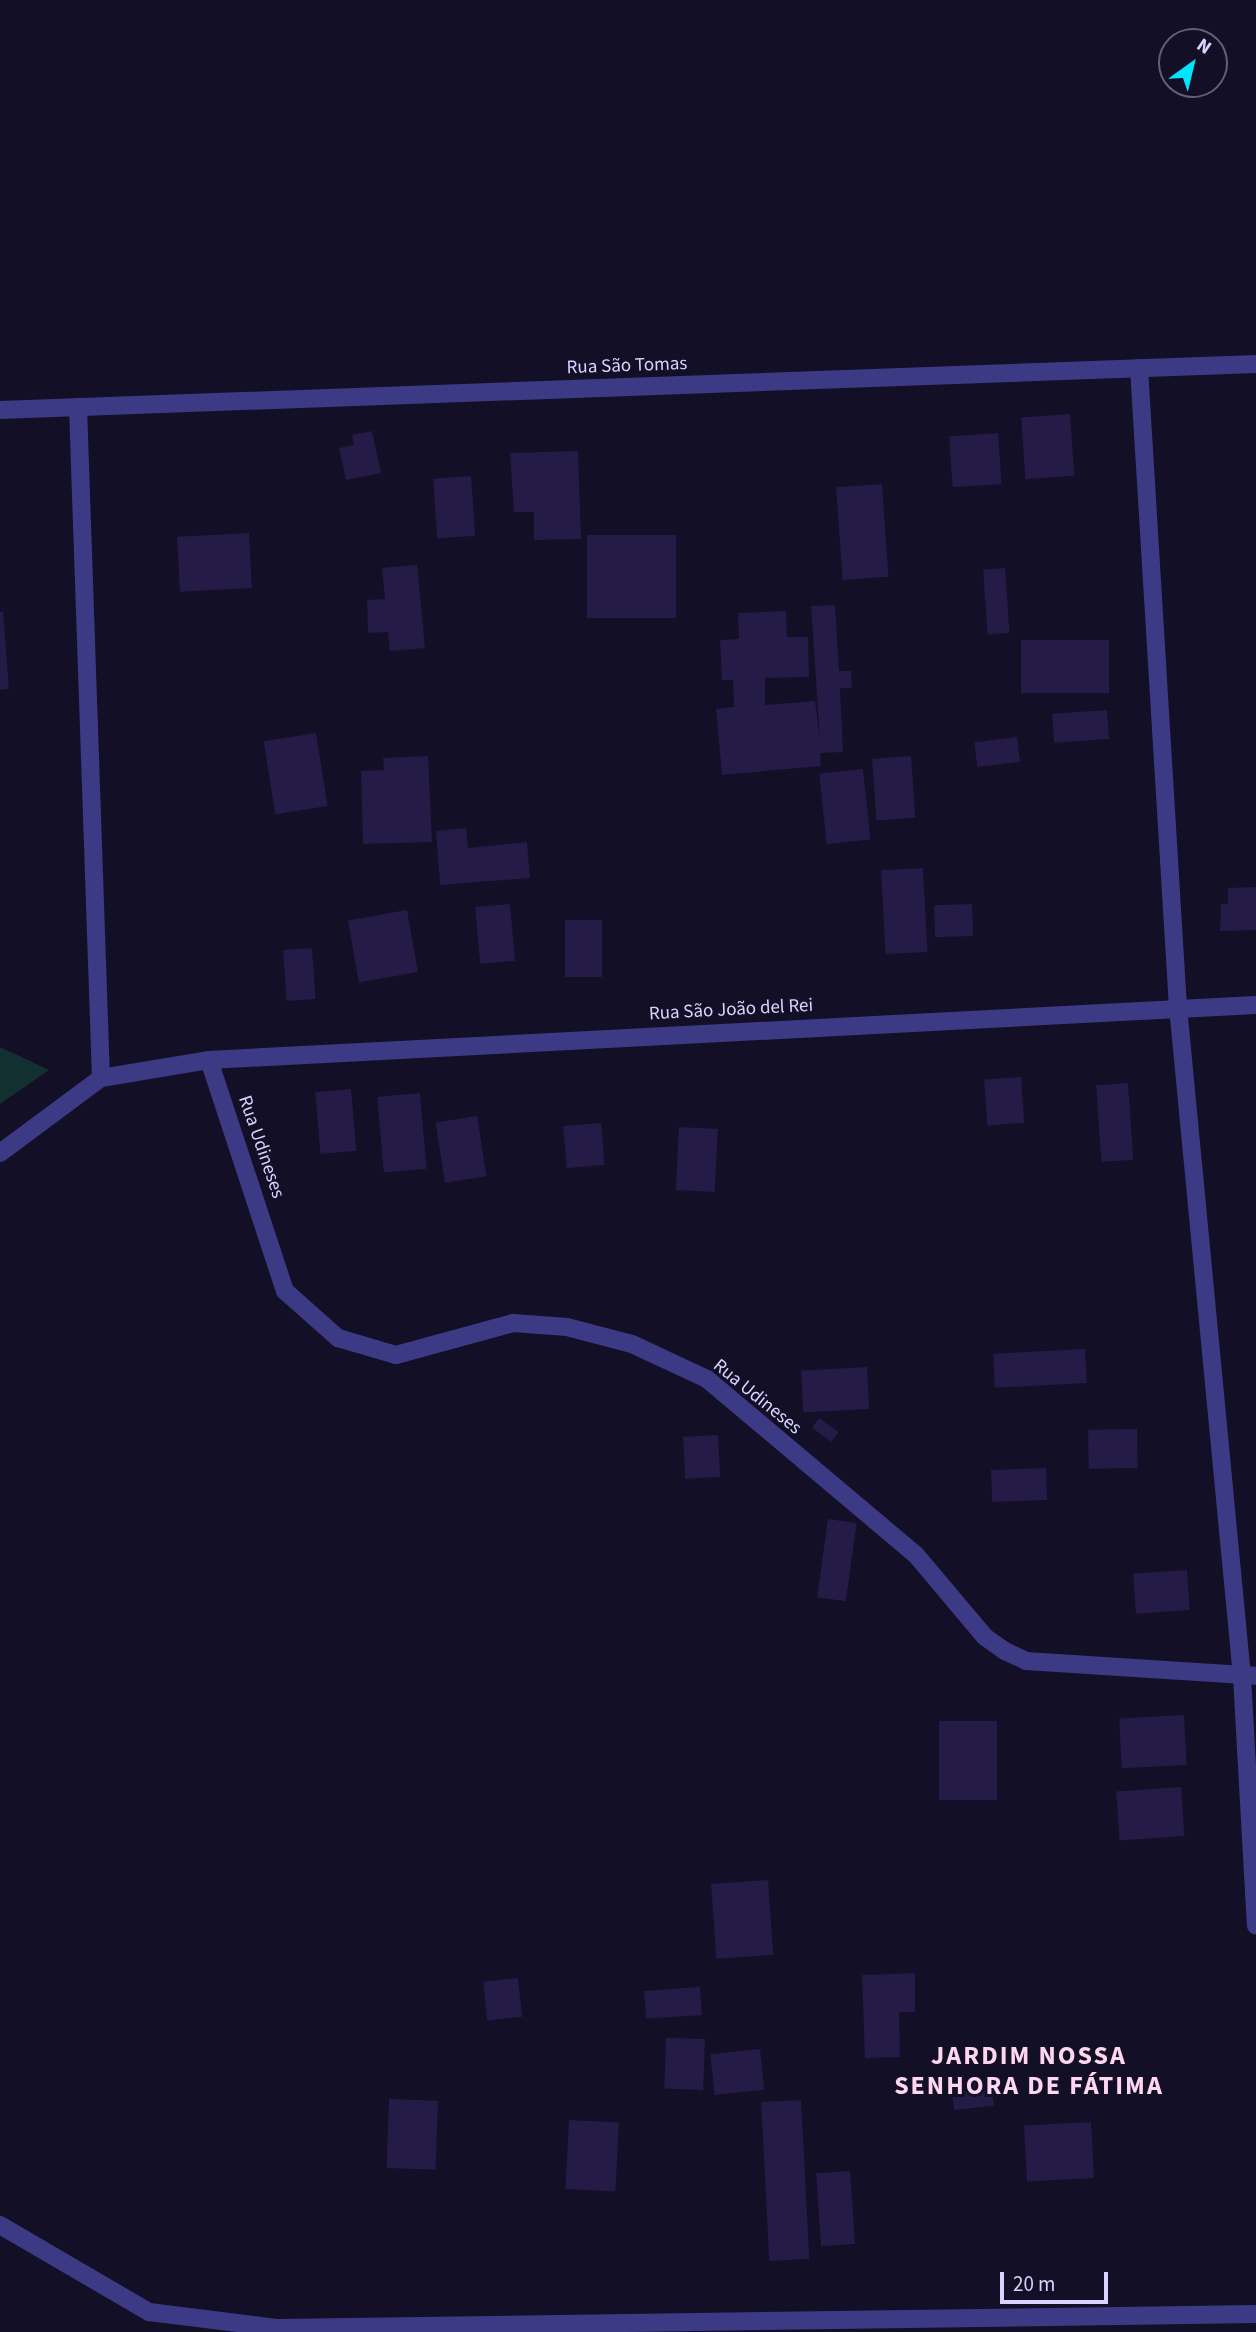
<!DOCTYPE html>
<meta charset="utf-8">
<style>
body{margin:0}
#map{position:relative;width:1256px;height:2332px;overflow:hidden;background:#130f26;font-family:"Source Sans 3",sans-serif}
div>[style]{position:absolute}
.green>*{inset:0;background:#12302f}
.building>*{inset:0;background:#241b47;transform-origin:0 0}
.minor>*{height:18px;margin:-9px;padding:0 9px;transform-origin:9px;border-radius:9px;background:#3d3a85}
span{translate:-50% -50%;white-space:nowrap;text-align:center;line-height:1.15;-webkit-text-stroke:6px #130f26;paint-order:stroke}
.street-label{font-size:19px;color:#d9d4ff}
.district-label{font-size:26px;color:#ffd6f0;font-weight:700;letter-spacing:2px}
.north{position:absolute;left:1158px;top:28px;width:70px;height:70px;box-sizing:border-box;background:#130f26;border:2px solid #625e7d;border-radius:50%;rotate:34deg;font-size:19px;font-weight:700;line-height:28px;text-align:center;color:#d9d4ff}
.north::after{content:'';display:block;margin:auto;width:24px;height:32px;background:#00e5ff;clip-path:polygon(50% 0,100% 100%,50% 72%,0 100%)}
.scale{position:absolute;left:1000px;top:2272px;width:108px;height:32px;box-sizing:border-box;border:4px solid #d9d4ff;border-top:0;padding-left:9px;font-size:21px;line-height:24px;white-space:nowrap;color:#d9d4ff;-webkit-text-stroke:5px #130f26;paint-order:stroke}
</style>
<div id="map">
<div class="green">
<div style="clip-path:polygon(0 1047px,49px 1070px,0 1104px)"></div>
</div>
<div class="building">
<div style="left:1070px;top:414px;width:62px;height:49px;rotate:86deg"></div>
<div style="clip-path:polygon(372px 431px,381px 473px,346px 480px,339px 448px,354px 445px,352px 435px)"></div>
<div style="left:998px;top:433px;width:51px;height:49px;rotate:86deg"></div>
<div style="clip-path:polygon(578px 451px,581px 539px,534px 540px,534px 512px,514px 512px,510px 453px)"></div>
<div style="left:471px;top:476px;width:60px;height:38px;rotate:86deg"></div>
<div style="left:882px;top:484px;width:93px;height:46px;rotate:86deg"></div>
<div style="left:249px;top:533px;width:55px;height:72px;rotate:87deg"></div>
<div style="left:587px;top:535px;width:89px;height:83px"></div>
<div style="clip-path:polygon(417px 565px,425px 648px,390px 651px,388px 632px,368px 633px,367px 600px,385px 599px,382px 568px)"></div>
<div style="left:1005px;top:568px;width:65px;height:22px;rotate:86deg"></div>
<div style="clip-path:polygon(835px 605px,839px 671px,851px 671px,852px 688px,840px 688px,843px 752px,820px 753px,821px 766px,722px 775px,716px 709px,734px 707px,733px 680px,722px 680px,720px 640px,739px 639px,738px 613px,786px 611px,787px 637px,808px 637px,809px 677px,765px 678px,765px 705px,815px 701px,820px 739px,811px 606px)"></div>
<div style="clip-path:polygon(3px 611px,9px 689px,0 690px,0 612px)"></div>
<div style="left:1021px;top:640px;width:88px;height:53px"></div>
<div style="left:1107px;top:710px;width:29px;height:55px;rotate:86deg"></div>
<div style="left:316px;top:733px;width:74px;height:53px;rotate:81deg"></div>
<div style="left:1017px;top:737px;width:25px;height:43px;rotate:83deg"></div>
<div style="clip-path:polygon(428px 756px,432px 842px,363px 844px,361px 771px,384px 770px,383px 758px)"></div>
<div style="left:911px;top:756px;width:62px;height:39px;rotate:86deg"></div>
<div style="left:863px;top:769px;width:71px;height:44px;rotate:84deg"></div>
<div style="clip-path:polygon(466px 828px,468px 848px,527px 842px,530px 878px,440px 885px,436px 831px)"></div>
<div style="left:923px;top:868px;width:84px;height:42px;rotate:87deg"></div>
<div style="clip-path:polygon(1256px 887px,1256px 930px,1220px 931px,1221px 904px,1228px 904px,1228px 888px)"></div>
<div style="left:510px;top:904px;width:57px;height:35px;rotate:85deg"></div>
<div style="left:972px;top:904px;width:32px;height:38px;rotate:88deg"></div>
<div style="left:407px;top:910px;width:63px;height:60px;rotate:80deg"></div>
<div style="left:565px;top:920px;width:37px;height:57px"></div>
<div style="left:312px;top:948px;width:51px;height:29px;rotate:86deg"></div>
<div style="left:1021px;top:1077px;width:46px;height:37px;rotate:86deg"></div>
<div style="left:1128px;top:1083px;width:77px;height:32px;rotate:86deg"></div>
<div style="left:351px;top:1089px;width:62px;height:36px;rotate:85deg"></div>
<div style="left:420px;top:1093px;width:76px;height:43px;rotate:85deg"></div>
<div style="left:477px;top:1116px;width:61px;height:42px;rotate:81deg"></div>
<div style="left:601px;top:1123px;width:42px;height:38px;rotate:85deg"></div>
<div style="left:679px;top:1127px;width:39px;height:63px;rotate:3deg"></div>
<div style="left:1085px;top:1349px;width:34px;height:92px;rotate:87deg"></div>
<div style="left:867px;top:1367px;width:42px;height:66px;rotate:87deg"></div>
<div style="left:819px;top:1418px;width:24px;height:12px;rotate:36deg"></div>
<div style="left:1137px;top:1429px;width:39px;height:49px;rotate:89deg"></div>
<div style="left:718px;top:1435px;width:42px;height:35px;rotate:87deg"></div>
<div style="left:1046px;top:1468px;width:32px;height:55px;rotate:88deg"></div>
<div style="left:828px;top:1519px;width:29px;height:79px;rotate:8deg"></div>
<div style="left:1187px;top:1570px;width:40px;height:54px;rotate:86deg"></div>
<div style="left:1184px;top:1715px;width:50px;height:65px;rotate:87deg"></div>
<div style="left:939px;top:1721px;width:58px;height:79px"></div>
<div style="left:1181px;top:1787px;width:49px;height:65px;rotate:86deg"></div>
<div style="left:768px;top:1880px;width:75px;height:57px;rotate:86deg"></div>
<div style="clip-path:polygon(915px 1973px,915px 2012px,899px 2012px,900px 2057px,865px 2058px,862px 1975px)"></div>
<div style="left:518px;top:1978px;width:39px;height:35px;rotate:84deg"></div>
<div style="left:700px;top:1987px;width:28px;height:56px;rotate:86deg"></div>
<div style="left:705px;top:2039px;width:51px;height:39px;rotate:92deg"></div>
<div style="left:760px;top:2049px;width:41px;height:50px;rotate:84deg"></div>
<div style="left:991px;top:2079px;width:27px;height:40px;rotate:84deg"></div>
<div style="left:389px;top:2099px;width:49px;height:69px;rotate:2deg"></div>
<div style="left:801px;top:2100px;width:159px;height:40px;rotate:87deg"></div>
<div style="left:569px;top:2120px;width:50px;height:69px;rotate:3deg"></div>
<div style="left:1091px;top:2122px;width:56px;height:67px;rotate:87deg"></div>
<div style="left:850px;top:2171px;width:73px;height:34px;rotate:86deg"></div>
</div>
<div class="minor">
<div style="left:1139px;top:368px;width:640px;rotate:86.51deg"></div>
<div style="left:1178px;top:1007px;width:673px;rotate:84.54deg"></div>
<div style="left:1242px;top:1677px;width:249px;rotate:86.8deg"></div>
<div style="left:78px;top:407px;width:671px;rotate:88.04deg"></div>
<div style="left:0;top:410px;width:1257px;rotate:-2.1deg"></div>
<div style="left:209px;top:1060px;width:1048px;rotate:-3.01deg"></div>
<div style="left:0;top:1153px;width:126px;rotate:-36.6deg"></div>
<div style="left:101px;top:1078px;width:109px;rotate:-9.5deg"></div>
<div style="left:209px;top:1060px;width:243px;rotate:71.8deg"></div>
<div style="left:285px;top:1291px;width:71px;rotate:41.6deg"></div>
<div style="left:338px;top:1338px;width:60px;rotate:16.3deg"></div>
<div style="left:396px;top:1355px;width:121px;rotate:-15.3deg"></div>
<div style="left:513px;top:1323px;width:54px;rotate:4.2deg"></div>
<div style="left:567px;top:1327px;width:67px;rotate:14.7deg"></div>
<div style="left:632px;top:1344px;width:83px;rotate:25deg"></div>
<div style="left:707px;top:1379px;width:273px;rotate:40.1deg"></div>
<div style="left:916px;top:1555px;width:107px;rotate:49.9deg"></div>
<div style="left:985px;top:1637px;width:24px;rotate:35deg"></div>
<div style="left:1005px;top:1651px;width:23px;rotate:25deg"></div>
<div style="left:1026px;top:1661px;width:230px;rotate:3.7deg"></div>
<div style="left:0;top:2225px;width:173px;rotate:30.3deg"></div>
<div style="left:149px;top:2312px;width:130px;rotate:7.1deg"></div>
<div style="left:278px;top:2328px;width:978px;rotate:-0.82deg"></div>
</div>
<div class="street-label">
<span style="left:627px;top:366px;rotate:-2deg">Rua São Tomas</span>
<span style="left:731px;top:1010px;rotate:-3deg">Rua São João del Rei</span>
<span style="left:261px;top:1147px;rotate:71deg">Rua Udineses</span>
<span style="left:757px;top:1397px;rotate:39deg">Rua Udineses</span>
</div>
<div class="district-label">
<span style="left:1029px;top:2071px">JARDIM NOSSA<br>SENHORA DE FÁTIMA</span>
</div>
<div class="north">N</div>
<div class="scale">20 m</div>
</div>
